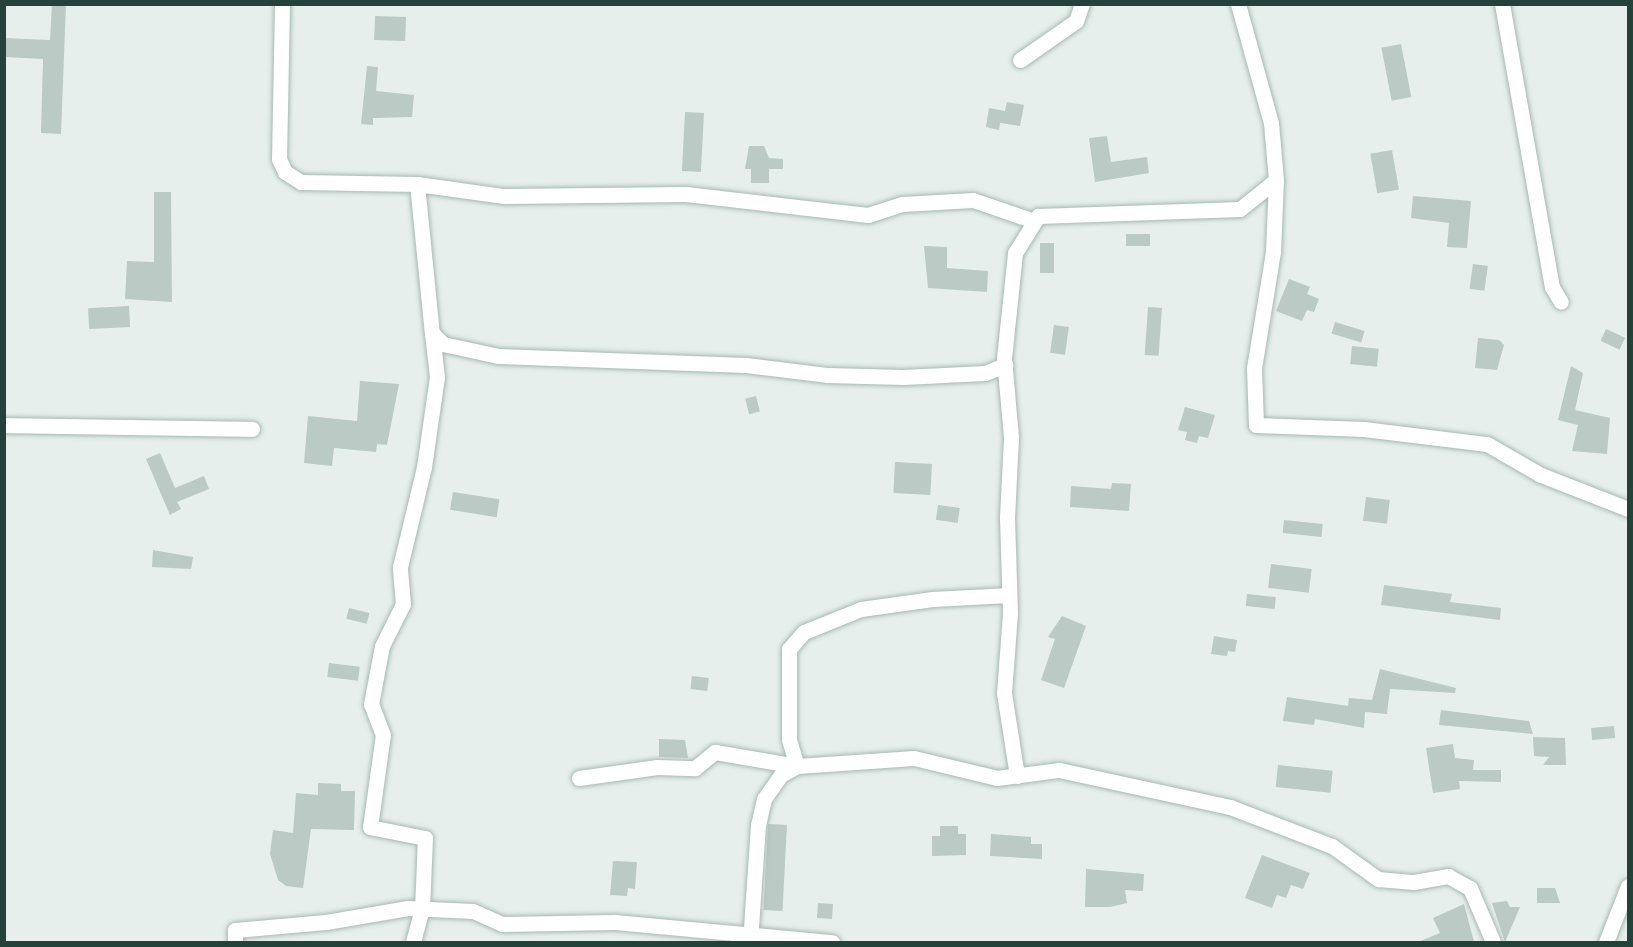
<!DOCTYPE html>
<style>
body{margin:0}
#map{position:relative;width:1633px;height:947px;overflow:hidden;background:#e6efeb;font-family:Figtree,sans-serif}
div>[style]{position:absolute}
.building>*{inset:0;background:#bbcac4;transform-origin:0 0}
.roads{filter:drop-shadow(0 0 2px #a8b8b2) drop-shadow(0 0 2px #a8b8b2)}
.minor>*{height:15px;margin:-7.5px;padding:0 7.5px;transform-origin:7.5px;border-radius:7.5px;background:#fff}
span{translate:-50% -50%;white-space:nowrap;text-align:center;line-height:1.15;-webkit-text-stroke:4.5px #f7fbf9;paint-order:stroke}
.frame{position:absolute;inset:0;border:6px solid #24423a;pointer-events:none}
</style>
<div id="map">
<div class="building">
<div style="clip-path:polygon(52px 4px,66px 4px,61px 134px,41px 133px,43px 59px,4px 57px,4px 38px,50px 40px)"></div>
<div style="left:375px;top:16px;width:31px;height:24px;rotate:2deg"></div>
<div style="left:1401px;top:44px;width:54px;height:20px;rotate:79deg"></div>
<div style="clip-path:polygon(367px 66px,378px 67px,376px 91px,414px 95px,412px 117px,373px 118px,373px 125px,361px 124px)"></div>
<div style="clip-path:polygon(1007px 102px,1024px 105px,1020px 126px,1000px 123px,999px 130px,986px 127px,989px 108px,1005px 111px)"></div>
<div style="left:685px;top:112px;width:19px;height:59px;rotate:3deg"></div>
<div style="clip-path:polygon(1107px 136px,1111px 162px,1147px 157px,1149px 173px,1095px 182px,1089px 138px)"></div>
<div style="clip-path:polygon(749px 146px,764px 146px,769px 158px,783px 159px,783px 169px,769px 169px,769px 183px,751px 183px,751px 169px,745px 169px)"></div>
<div style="left:1392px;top:150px;width:40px;height:22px;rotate:80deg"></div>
<div style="clip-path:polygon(154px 192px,171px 192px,172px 302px,125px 299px,127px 261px,154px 262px)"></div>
<div style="clip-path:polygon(1413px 196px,1471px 201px,1467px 248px,1447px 247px,1449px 223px,1411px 218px)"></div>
<div style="left:1150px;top:234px;width:12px;height:24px;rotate:90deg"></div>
<div style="left:1040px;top:243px;width:14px;height:30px"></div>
<div style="clip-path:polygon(924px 246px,947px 247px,947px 268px,988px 271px,987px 292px,928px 288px)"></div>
<div style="left:1473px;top:264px;width:15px;height:25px;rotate:8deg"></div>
<div style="clip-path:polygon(1289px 279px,1310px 287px,1307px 294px,1319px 299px,1314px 312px,1307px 310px,1302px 321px,1276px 311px)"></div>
<div style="left:129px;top:306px;width:21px;height:41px;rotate:87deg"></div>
<div style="left:1148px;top:307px;width:14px;height:48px;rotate:4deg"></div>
<div style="left:1335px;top:322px;width:31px;height:12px;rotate:17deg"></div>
<div style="left:1054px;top:325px;width:15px;height:28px;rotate:8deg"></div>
<div style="left:1606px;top:329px;width:21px;height:13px;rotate:25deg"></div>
<div style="clip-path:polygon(1478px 338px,1499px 340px,1504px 345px,1497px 370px,1475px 368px)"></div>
<div style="left:1352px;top:346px;width:27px;height:18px;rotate:6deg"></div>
<div style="clip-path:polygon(1571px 366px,1583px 373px,1575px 410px,1610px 418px,1607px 454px,1572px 451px,1578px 425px,1558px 420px)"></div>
<div style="clip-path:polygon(360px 381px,399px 384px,387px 445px,377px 444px,376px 452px,334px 448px,332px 466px,304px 463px,308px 416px,357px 421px)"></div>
<div style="left:756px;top:396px;width:16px;height:11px;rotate:76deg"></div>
<div style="clip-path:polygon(1185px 407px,1215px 415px,1208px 438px,1199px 436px,1197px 443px,1185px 440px,1187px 432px,1178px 430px)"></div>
<div style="clip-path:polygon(160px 453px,175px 488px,204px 476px,209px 489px,177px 502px,181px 509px,170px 515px,146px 459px)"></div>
<div style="left:895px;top:462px;width:37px;height:31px;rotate:3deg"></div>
<div style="clip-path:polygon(1112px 483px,1131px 484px,1129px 511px,1070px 507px,1071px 486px,1111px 489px)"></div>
<div style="left:453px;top:492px;width:47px;height:18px;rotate:9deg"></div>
<div style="left:1366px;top:497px;width:24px;height:24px;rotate:7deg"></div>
<div style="left:938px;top:505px;width:22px;height:15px;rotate:8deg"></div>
<div style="left:1284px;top:520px;width:39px;height:13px;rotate:6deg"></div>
<div style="clip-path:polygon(153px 550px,193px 557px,191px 569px,152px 567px)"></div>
<div style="left:1271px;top:564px;width:41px;height:24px;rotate:7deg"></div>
<div style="clip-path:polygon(1384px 585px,1452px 594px,1450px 602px,1501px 608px,1500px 620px,1381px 605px)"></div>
<div style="left:1247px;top:594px;width:29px;height:12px;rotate:6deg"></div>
<div style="left:349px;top:608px;width:21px;height:11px;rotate:14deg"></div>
<div style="clip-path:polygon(1062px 616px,1086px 626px,1064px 688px,1041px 680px,1055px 639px,1048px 637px)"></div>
<div style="clip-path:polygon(1214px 636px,1237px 640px,1235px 652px,1228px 651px,1227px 656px,1211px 654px)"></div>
<div style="left:329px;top:663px;width:31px;height:14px;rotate:7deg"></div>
<div style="clip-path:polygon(1380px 669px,1456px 688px,1455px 693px,1390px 689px,1387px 714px,1365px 712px,1364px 728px,1315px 719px,1314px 725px,1283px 721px,1287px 697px,1348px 706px,1349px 698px,1372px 700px)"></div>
<div style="left:692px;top:676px;width:17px;height:13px;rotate:7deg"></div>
<div style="clip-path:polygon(1441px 710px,1529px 721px,1533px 734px,1439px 725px)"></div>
<div style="left:1614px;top:726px;width:12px;height:23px;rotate:85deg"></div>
<div style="clip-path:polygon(1533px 737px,1565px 738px,1566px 765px,1543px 765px,1549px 757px,1534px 756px)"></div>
<div style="clip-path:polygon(659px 739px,685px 740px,688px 758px,659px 757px)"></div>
<div style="clip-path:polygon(1453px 744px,1455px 758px,1474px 760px,1473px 770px,1501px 770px,1501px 782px,1459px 781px,1460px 789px,1433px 793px,1426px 748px)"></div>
<div style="left:1278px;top:765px;width:55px;height:22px;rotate:6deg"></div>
<div style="clip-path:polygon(318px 783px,341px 784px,341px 791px,355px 791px,354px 830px,311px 829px,303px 888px,286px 886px,278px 880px,270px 854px,273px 830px,293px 833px,296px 793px,318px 795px)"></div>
<div style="left:768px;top:824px;width:19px;height:86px;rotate:3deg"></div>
<div style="clip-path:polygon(940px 826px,958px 826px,958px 834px,966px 834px,966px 855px,932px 856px,932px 836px,940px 836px)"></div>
<div style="clip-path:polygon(991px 834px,1031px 837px,1031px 844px,1042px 844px,1042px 859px,990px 856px)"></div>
<div style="clip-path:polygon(1262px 855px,1310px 873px,1303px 889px,1291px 885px,1286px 898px,1277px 895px,1272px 908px,1245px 898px)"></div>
<div style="clip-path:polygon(613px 861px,637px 862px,635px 889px,628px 888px,627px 896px,610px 895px)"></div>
<div style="clip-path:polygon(1086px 869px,1144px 874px,1143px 891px,1125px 890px,1127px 903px,1110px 907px,1085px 907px)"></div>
<div style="clip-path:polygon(1537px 888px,1555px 888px,1560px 903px,1537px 903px)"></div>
<div style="clip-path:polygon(1507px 901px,1510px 907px,1520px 907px,1505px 942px,1492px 903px)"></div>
<div style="left:818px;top:903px;width:15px;height:15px;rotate:4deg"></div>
<div style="clip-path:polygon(1464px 904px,1474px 942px,1418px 942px,1440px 933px,1433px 918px)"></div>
</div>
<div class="roads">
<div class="minor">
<div style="left:282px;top:4px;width:155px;rotate:91.1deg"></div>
<div style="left:279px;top:159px;width:14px;rotate:65deg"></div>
<div style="left:285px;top:172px;width:19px;rotate:32deg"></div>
<div style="left:301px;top:182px;width:116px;rotate:1deg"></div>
<div style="left:417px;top:184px;width:88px;rotate:7.9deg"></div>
<div style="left:504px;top:196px;width:182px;rotate:-0.6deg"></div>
<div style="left:686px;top:194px;width:183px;rotate:6.6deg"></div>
<div style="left:868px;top:215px;width:36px;rotate:-18deg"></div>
<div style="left:902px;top:204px;width:71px;rotate:-3.2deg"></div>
<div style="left:973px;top:200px;width:65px;rotate:19deg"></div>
<div style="left:1238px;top:4px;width:123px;rotate:74.5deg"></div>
<div style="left:1271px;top:123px;width:57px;rotate:85deg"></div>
<div style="left:1276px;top:180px;width:72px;rotate:92.4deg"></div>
<div style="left:1273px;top:252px;width:118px;rotate:99.3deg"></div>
<div style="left:1254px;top:368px;width:57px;rotate:88deg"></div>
<div style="left:1256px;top:425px;width:108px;rotate:2.1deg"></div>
<div style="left:1364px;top:429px;width:124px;rotate:7deg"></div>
<div style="left:1487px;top:444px;width:62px;rotate:29.9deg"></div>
<div style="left:1541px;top:475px;width:93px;rotate:21.3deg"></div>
<div style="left:1502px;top:4px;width:287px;rotate:80deg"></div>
<div style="left:1552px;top:287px;width:17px;rotate:59deg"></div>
<div style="left:1020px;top:60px;width:68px;rotate:-34.9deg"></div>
<div style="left:1076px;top:21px;width:18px;rotate:-71deg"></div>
<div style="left:417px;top:184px;width:150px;rotate:84.3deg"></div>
<div style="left:432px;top:333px;width:16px;rotate:45deg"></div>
<div style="left:443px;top:344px;width:56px;rotate:12.3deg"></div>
<div style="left:498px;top:356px;width:248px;rotate:2.1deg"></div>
<div style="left:746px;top:365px;width:83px;rotate:7deg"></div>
<div style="left:828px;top:375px;width:75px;rotate:1.5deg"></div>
<div style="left:903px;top:377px;width:82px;rotate:-2.8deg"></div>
<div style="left:985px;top:373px;width:22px;rotate:-22deg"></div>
<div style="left:4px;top:425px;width:248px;rotate:0.9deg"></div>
<div style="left:1017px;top:776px;width:84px;rotate:-98.9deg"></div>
<div style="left:1004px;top:693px;width:80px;rotate:-85.7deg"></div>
<div style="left:1010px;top:613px;width:96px;rotate:-91.8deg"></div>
<div style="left:1007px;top:517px;width:80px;rotate:-87.1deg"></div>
<div style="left:1011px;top:437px;width:79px;rotate:-95.1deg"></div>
<div style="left:1004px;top:358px;width:106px;rotate:-84deg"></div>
<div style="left:1015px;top:253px;width:44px;rotate:-58.1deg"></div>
<div style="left:1038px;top:216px;width:202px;rotate:-2deg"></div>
<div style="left:1240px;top:209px;width:46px;rotate:-38.9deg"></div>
<div style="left:579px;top:778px;width:79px;rotate:-8deg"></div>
<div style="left:657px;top:767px;width:38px;rotate:2deg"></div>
<div style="left:695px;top:768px;width:26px;rotate:-39deg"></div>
<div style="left:715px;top:752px;width:83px;rotate:9.7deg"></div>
<div style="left:797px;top:766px;width:117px;rotate:-3.9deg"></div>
<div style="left:914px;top:758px;width:85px;rotate:13.5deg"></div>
<div style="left:997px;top:778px;width:63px;rotate:-7.4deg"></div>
<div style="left:1059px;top:770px;width:175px;rotate:12.2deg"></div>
<div style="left:1230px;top:807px;width:109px;rotate:20.9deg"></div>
<div style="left:1332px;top:846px;width:57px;rotate:35.7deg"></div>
<div style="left:1378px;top:879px;width:36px;rotate:5deg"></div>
<div style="left:1414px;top:882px;width:35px;rotate:-10deg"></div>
<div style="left:1448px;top:876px;width:25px;rotate:29deg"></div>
<div style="left:1470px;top:888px;width:59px;rotate:66.9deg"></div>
<div style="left:235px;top:942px;width:12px;rotate:-90deg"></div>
<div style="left:235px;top:930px;width:91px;rotate:-5deg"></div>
<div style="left:326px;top:922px;width:83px;rotate:-9.7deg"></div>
<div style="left:408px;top:908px;width:65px;rotate:2.6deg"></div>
<div style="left:473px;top:911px;width:32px;rotate:24deg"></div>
<div style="left:502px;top:924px;width:113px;rotate:-1deg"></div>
<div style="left:615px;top:922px;width:218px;rotate:5.3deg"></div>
<div style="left:413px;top:942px;width:34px;rotate:-75deg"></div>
<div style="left:422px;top:909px;width:71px;rotate:-87.6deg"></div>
<div style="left:425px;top:838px;width:56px;rotate:-168.7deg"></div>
<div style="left:370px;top:827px;width:93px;rotate:-82deg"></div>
<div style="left:383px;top:735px;width:33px;rotate:-111deg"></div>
<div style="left:371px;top:704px;width:59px;rotate:-79.3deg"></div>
<div style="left:382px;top:646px;width:47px;rotate:-63.4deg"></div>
<div style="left:403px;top:604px;width:37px;rotate:-95deg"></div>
<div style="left:400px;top:567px;width:103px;rotate:-76.5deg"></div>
<div style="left:424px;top:467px;width:91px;rotate:-81.8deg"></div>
<div style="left:437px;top:377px;width:44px;rotate:-96.5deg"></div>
<div style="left:750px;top:942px;width:117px;rotate:-86.1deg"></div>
<div style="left:758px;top:825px;width:27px;rotate:-77deg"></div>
<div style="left:764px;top:799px;width:29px;rotate:-55deg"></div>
<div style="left:781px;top:775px;width:18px;rotate:-29deg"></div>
<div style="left:797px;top:766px;width:27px;rotate:-107deg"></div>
<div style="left:789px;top:740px;width:91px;rotate:-90deg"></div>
<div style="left:789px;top:649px;width:23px;rotate:-49deg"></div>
<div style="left:804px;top:632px;width:61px;rotate:-22deg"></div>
<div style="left:861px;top:609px;width:72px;rotate:-8deg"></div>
<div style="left:932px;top:599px;width:77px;rotate:-3deg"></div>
<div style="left:1606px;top:942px;width:60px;rotate:-68.6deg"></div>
</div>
</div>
<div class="frame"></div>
</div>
